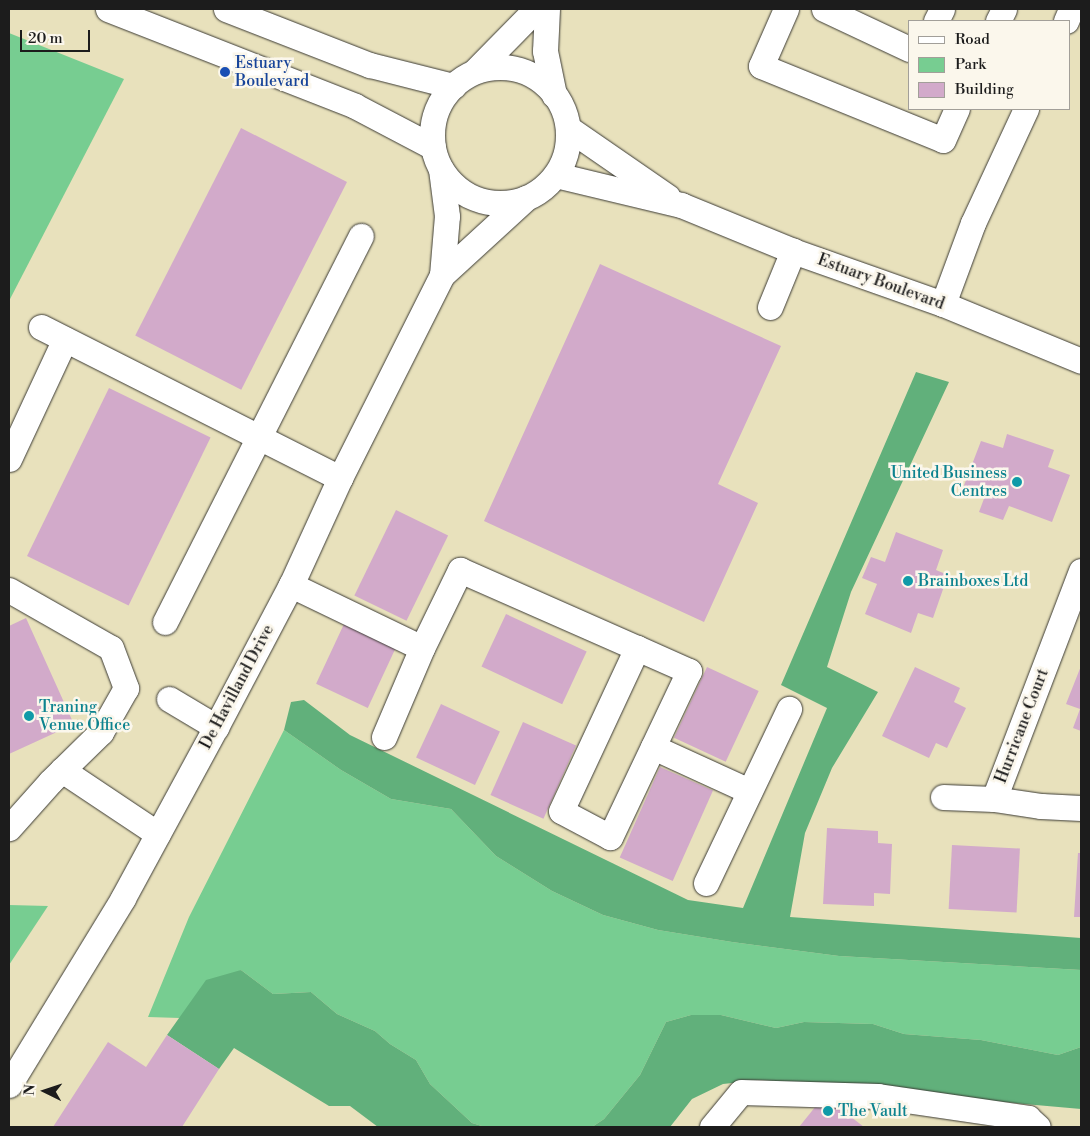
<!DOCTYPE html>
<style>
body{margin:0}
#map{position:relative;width:1090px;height:1136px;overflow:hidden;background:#e8e1bc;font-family:"Libre Bodoni",serif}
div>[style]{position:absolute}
.green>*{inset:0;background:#77cd91}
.forest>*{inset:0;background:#61b07b}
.building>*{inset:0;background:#d2aaca;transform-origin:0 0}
.roads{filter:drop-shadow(0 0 1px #3b3a34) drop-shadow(0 0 1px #3b3a34)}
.minor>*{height:25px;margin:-12.5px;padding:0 12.5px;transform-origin:12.5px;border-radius:12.5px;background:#fff}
.minor>.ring{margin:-12.5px;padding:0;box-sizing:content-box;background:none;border:25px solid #fff;border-radius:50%}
.dots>*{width:14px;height:14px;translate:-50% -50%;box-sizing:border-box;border:2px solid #fbf7ec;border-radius:50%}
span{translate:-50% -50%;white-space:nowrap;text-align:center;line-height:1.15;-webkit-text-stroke:5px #fbf7ec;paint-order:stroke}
.transit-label{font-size:16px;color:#164399}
.left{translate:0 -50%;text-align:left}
.street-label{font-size:16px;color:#1c1c1c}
.culture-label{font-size:16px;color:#0d838f}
.right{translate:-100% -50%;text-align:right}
.frame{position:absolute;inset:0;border:10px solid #1c1c1c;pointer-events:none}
.legend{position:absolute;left:908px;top:20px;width:162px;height:90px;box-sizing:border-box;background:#fbf7ec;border:1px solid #a29f99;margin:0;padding:6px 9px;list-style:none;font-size:15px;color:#1c1c1c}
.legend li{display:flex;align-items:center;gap:10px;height:25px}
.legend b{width:25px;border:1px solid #a29f99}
.north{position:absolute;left:20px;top:1066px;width:50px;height:50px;-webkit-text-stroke:4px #fbf7ec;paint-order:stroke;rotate:274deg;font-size:14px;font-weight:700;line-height:20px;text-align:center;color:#1c1c1c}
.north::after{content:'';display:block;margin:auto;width:18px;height:22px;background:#1c1c1c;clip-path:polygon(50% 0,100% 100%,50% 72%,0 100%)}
.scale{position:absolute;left:20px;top:30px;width:70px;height:22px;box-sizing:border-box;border:2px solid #1c1c1c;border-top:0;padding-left:6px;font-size:15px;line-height:18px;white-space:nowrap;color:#1c1c1c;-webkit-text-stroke:4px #fbf7ec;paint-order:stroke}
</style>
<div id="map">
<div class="green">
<div style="clip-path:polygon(9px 33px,124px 79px,9px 301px)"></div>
<div style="clip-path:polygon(284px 730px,341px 770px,391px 799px,451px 809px,496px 856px,552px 891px,603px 915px,658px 930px,732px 942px,839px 956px,1081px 970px,1081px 1047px,1058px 1055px,981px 1040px,904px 1034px,873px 1024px,804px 1022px,776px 1028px,721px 1015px,691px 1015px,666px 1022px,640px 1075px,604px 1119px,592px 1127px,485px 1127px,472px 1123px,430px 1084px,416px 1060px,390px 1044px,375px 1031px,337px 1014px,311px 992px,273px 994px,241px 970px,187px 1009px,180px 1018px,148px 1017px,189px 917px)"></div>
<div style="clip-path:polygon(9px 905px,48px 906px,9px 965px)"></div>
</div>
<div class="forest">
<div style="clip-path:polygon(916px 372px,949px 382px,851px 592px,827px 667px,878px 692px,832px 768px,805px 833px,790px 917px,1081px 938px,1081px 970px,839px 956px,732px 942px,658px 930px,603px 915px,552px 891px,496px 856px,451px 809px,391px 799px,341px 770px,284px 730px,291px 702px,304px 700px,350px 735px,688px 900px,743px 908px,827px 708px,781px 685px)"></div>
<div style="clip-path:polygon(241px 970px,273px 994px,311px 992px,337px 1014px,375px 1031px,390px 1044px,416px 1060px,430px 1084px,472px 1123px,485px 1127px,378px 1127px,350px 1106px,329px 1106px,234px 1048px,219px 1069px,167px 1035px,206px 980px)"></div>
<div style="clip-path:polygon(691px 1015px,721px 1015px,776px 1028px,804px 1022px,873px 1024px,904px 1034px,981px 1040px,1058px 1055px,1081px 1047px,1081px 1109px,760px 1080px,723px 1084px,692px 1099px,670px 1127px,592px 1127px,604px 1119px,640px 1075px,666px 1022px)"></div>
</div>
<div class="building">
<div style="left:241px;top:128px;width:119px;height:233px;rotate:27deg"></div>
<div style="clip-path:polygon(600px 264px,781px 346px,718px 484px,758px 503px,704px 622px,484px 521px)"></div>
<div style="left:109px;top:388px;width:113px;height:187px;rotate:26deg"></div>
<div style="clip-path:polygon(1007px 434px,1054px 450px,1048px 467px,1070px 475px,1052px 522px,1009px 506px,1003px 520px,979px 512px,985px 496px,963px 488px,981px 441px,1003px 448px)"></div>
<div style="left:396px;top:510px;width:58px;height:95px;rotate:26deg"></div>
<div style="clip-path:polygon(896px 532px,943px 550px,936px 570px,948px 575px,933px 618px,918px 613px,911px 633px,865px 614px,877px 584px,862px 578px,871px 557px,885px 562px)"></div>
<div style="left:506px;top:614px;width:89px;height:58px;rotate:25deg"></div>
<div style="clip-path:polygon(26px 618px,72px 720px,55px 728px,57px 732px,9px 754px,9px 626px)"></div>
<div style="left:344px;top:624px;width:57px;height:66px;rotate:25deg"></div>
<div style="clip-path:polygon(1081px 666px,1081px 731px,1073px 728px,1080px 709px,1066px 704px)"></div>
<div style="left:707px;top:667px;width:57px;height:78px;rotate:25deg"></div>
<div style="clip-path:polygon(915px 667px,960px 688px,954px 702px,966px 708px,947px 748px,936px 743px,929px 758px,882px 736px)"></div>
<div style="left:441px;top:704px;width:65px;height:59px;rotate:25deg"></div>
<div style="left:523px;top:722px;width:58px;height:80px;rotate:24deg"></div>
<div style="left:660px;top:767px;width:58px;height:99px;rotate:24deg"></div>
<div style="clip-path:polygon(827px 828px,878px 831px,878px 843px,892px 844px,890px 894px,874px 893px,874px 906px,823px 904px)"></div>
<div style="left:952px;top:845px;width:68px;height:64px;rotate:3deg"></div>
<div style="clip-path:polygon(1078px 853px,1081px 853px,1081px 917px,1074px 917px)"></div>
<div style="clip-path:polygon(167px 1035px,219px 1069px,182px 1127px,53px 1127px,108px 1042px,146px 1067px)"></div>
<div style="clip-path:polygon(824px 1096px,864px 1127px,799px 1127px)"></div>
</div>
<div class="roads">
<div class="minor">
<div style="left:108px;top:9px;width:265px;rotate:21.4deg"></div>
<div style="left:355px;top:106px;width:88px;rotate:27.7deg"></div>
<div style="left:226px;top:9px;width:155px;rotate:21.3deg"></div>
<div style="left:370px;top:65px;width:86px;rotate:14.2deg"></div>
<div style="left:547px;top:9px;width:42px;rotate:92.7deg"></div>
<div style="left:545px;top:51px;width:45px;rotate:78.4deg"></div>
<div style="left:786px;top:9px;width:62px;rotate:113.7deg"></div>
<div style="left:761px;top:66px;width:196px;rotate:22.1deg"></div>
<div style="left:943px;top:140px;width:34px;rotate:-66deg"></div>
<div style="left:824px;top:9px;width:94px;rotate:25.2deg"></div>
<div style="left:936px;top:21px;width:13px;rotate:-63deg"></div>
<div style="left:998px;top:21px;width:13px;rotate:-63deg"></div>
<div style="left:1066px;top:21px;width:13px;rotate:-67deg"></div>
<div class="ring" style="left:432px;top:67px;width:111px;height:111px"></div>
<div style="left:475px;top:71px;width:87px;rotate:-45.5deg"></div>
<div style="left:568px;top:128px;width:121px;rotate:34.6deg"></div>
<div style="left:556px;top:175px;width:129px;rotate:13.5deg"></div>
<div style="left:681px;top:205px;width:121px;rotate:22.3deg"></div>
<div style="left:793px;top:251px;width:159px;rotate:19.5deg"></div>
<div style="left:943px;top:304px;width:149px;rotate:22.4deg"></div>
<div style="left:442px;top:275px;width:114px;rotate:-42.5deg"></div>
<div style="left:943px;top:304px;width:86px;rotate:-69.7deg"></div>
<div style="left:973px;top:223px;width:126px;rotate:-65.1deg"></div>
<div style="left:770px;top:307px;width:61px;rotate:-67.7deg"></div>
<div style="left:41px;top:327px;width:335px;rotate:26.8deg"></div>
<div style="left:9px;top:459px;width:132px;rotate:-65deg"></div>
<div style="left:1081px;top:571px;width:244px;rotate:110.9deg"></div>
<div style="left:994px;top:799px;width:48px;rotate:8.5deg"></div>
<div style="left:1041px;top:806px;width:40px;rotate:2.9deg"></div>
<div style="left:291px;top:585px;width:145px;rotate:25.7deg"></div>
<div style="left:9px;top:590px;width:117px;rotate:29.6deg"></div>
<div style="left:111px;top:648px;width:43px;rotate:69.4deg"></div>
<div style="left:126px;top:688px;width:51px;rotate:119.6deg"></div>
<div style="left:101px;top:732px;width:71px;rotate:135.6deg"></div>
<div style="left:50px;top:782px;width:62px;rotate:131.7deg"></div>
<div style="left:165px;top:622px;width:433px;rotate:-63.1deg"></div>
<div style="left:169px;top:699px;width:55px;rotate:30.8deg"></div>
<div style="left:384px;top:737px;width:97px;rotate:-66.9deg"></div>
<div style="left:422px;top:648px;width:87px;rotate:-64deg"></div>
<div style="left:460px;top:570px;width:193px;rotate:23.8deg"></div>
<div style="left:637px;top:648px;width:57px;rotate:23.9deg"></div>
<div style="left:689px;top:671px;width:184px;rotate:115.4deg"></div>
<div style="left:610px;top:837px;width:55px;rotate:-152deg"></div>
<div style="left:561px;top:811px;width:180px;rotate:-65deg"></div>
<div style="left:653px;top:747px;width:106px;rotate:24.6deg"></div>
<div style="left:62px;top:770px;width:115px;rotate:33.7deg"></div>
<div style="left:943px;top:797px;width:51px;rotate:2.2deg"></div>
<div style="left:706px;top:883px;width:193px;rotate:-64.5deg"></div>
<div style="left:9px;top:1085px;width:219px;rotate:-58.6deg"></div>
<div style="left:123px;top:898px;width:195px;rotate:-61.5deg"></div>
<div style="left:216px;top:727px;width:161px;rotate:-62.2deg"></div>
<div style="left:291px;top:585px;width:118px;rotate:-65.4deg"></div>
<div style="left:340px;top:478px;width:227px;rotate:-63.3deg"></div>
<div style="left:442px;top:275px;width:59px;rotate:-85.2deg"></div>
<div style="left:447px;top:216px;width:47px;rotate:-97.3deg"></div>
<div style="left:712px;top:1127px;width:45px;rotate:-50.4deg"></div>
<div style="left:741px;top:1092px;width:137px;rotate:1.7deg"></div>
<div style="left:878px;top:1096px;width:152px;rotate:8.3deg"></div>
<div style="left:1028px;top:1118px;width:13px;rotate:42deg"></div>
</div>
</div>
<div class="dots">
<div style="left:225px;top:72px;background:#1a4fb4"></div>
<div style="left:1017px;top:482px;background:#0f9aa8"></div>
<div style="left:908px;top:581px;background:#0f9aa8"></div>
<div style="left:29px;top:716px;background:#0f9aa8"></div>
<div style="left:828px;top:1111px;background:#0f9aa8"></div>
</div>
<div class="transit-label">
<span class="left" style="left:235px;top:72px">Estuary<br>Boulevard</span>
</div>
<div class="street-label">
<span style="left:881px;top:282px;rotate:20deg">Estuary Boulevard</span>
<span style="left:237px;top:687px;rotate:-62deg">De Havilland Drive</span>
<span style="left:1022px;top:726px;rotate:-69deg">Hurricane Court</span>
</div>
<div class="culture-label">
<span class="right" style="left:1007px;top:482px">United Business<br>Centres</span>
<span class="left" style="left:918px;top:581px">Brainboxes Ltd</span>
<span class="left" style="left:39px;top:716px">Traning<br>Venue Office</span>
<span class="left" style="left:838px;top:1111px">The Vault</span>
</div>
<div class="frame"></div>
<ul class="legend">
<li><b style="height:6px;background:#fff"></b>Road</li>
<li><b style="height:14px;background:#77cd91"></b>Park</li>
<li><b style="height:14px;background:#d2aaca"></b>Building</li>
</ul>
<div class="north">N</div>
<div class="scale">20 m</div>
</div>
